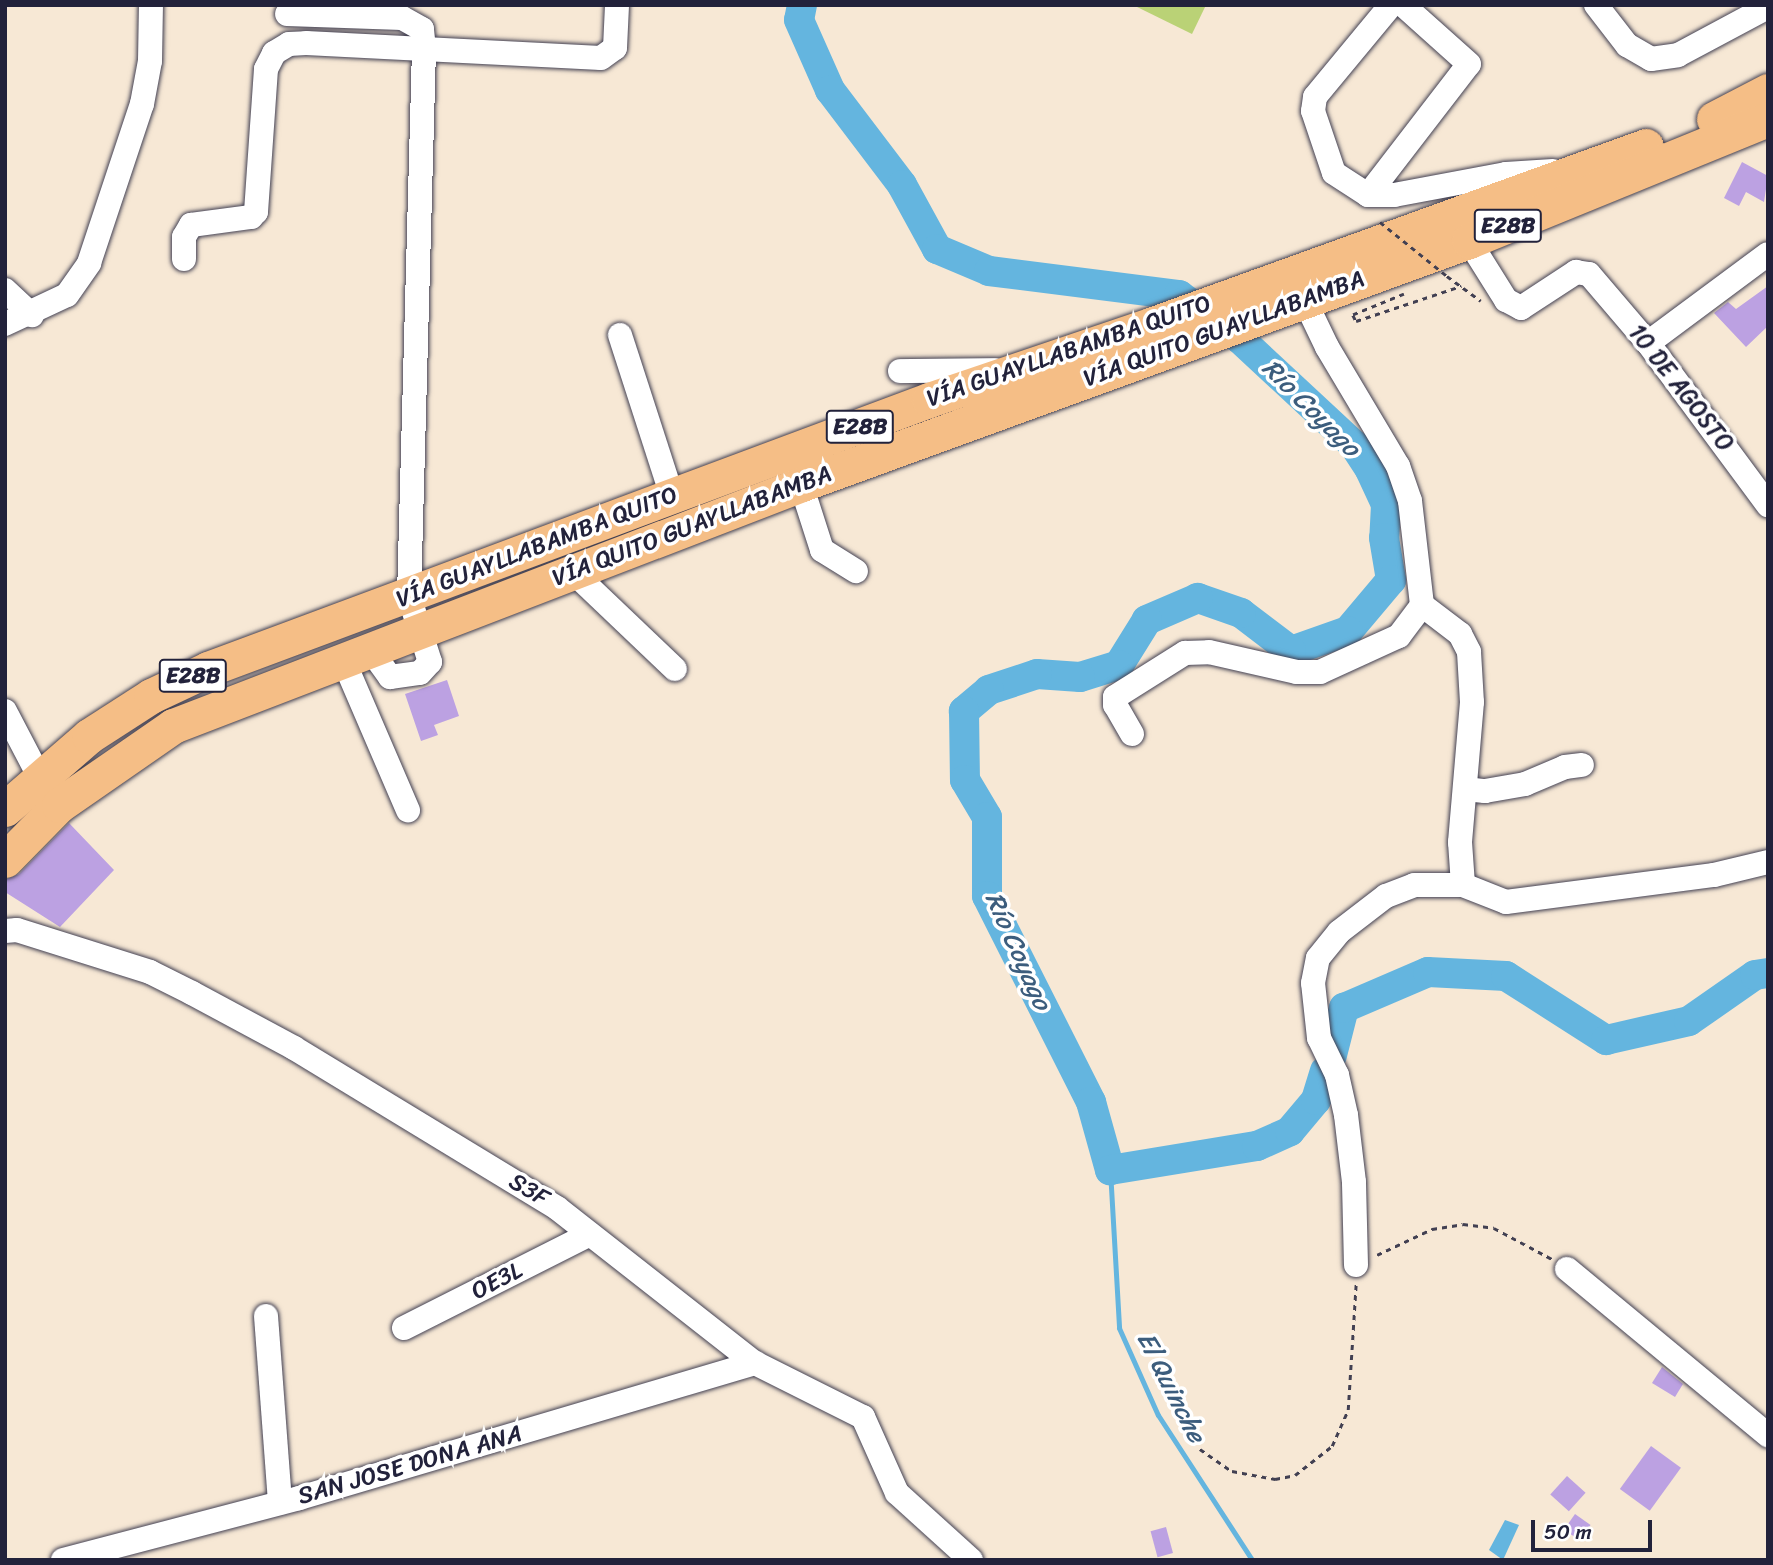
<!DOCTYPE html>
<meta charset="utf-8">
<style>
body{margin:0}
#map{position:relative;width:1773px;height:1565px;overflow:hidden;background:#f7e8d5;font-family:Sriracha,sans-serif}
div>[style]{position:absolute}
.green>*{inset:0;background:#bad276}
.water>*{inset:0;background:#64b5df}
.stream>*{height:5px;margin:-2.5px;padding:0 2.5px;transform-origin:2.5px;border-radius:2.5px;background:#64b5df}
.river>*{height:30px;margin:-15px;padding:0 15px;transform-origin:15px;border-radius:15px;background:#64b5df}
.building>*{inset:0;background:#bca1e2;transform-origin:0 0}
.path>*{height:2.5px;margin-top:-1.25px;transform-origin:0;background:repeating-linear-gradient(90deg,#424052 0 5px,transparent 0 10px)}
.roads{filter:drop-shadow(0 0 2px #424052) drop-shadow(0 0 2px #424052)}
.minor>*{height:24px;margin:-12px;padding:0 12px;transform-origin:12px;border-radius:12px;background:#fff}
.highway>*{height:35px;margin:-17.5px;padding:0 17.5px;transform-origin:17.5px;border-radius:17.5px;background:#f5be86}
.path-bridge>*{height:2.5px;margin-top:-1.25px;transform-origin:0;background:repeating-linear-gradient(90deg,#424052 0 5px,transparent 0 10px)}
span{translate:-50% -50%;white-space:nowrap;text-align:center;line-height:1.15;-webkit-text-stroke:7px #fff;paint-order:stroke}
.shield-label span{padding:2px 5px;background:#fff;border:2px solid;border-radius:5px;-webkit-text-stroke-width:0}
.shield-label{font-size:23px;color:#22223b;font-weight:700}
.street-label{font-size:24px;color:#22223b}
.water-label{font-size:26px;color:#3c5d7d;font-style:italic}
.frame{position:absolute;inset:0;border:7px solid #22223b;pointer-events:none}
.scale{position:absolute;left:1531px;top:1520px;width:121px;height:32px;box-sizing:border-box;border:4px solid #22223b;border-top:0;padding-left:9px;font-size:21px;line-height:24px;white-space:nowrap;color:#22223b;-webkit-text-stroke:5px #fff;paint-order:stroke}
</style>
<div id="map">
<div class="green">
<div style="clip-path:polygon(1133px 5px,1206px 5px,1192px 34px)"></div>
</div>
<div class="water">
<div style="clip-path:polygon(1505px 1520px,1519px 1525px,1503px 1560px,1489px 1550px)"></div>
</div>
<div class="stream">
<div style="left:1110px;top:1170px;width:158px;rotate:86.7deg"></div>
<div style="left:1119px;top:1328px;width:95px;rotate:65.9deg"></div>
<div style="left:1158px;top:1415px;width:173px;rotate:57deg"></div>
</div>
<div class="river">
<div style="left:802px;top:5px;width:15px;rotate:101deg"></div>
<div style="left:799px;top:20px;width:77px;rotate:66.1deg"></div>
<div style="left:830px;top:90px;width:119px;rotate:52.8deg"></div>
<div style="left:902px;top:185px;width:73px;rotate:61.3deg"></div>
<div style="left:937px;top:249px;width:56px;rotate:22.9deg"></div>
<div style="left:989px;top:271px;width:192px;rotate:7.2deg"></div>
<div style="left:1179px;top:295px;width:75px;rotate:35.8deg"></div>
<div style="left:1240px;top:339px;width:156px;rotate:42.9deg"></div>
<div style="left:1354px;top:445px;width:30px;rotate:57deg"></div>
<div style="left:1370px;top:470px;width:38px;rotate:65deg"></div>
<div style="left:1386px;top:505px;width:33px;rotate:93deg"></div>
<div style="left:1384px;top:538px;width:43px;rotate:80.5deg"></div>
<div style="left:1391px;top:580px;width:67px;rotate:130.1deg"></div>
<div style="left:1348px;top:631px;width:60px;rotate:160.7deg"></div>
<div style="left:1291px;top:651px;width:63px;rotate:-142.8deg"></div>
<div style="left:1241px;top:613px;width:46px;rotate:-160.8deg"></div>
<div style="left:1198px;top:598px;width:56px;rotate:156.7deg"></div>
<div style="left:1147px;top:620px;width:53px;rotate:121.9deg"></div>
<div style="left:1119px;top:665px;width:41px;rotate:162.9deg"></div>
<div style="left:1080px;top:677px;width:43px;rotate:-176deg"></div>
<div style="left:1037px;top:674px;width:51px;rotate:161.6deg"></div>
<div style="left:989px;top:690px;width:33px;rotate:140deg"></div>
<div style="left:964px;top:711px;width:69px;rotate:89.2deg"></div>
<div style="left:965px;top:780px;width:43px;rotate:59.3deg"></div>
<div style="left:987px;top:817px;width:79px;rotate:90deg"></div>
<div style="left:987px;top:896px;width:231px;rotate:63.2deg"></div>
<div style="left:1091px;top:1102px;width:71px;rotate:74.4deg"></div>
<div style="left:1110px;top:1170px;width:149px;rotate:-9.3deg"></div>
<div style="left:1257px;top:1146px;width:36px;rotate:-24deg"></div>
<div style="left:1290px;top:1131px;width:40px;rotate:-50deg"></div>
<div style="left:1316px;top:1100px;width:30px;rotate:-73deg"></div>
<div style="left:1332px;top:1055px;width:49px;rotate:-75.7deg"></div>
<div style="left:1344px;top:1008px;width:91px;rotate:-23.2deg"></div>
<div style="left:1428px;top:972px;width:78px;rotate:2.9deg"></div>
<div style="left:1506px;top:976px;width:119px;rotate:32.6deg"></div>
<div style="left:1606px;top:1040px;width:85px;rotate:-12.9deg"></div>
<div style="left:1689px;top:1021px;width:80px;rotate:-34.9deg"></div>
<div style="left:1755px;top:975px;width:13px;rotate:-9deg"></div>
</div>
<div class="building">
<div style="clip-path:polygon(1742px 162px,1768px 176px,1764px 202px,1746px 192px,1739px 206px,1724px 198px)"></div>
<div style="clip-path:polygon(1768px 286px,1768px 326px,1746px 347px,1714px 313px,1728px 302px,1736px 309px)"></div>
<div style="clip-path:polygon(447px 680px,459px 716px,434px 725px,438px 735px,421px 741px,405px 694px)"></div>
<div style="clip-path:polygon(69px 823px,114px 870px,60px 927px,5px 892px,5px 880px,19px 874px)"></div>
<div style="clip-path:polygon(1662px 1367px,1683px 1384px,1675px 1397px,1652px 1383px)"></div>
<div style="left:1651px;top:1446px;width:37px;height:53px;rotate:36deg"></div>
<div style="left:1567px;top:1476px;width:25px;height:25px;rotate:42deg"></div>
<div style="left:1575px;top:1514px;width:19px;height:19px;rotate:35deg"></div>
<div style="left:1166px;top:1527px;width:27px;height:16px;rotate:75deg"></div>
</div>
<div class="path">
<div style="left:1447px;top:276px;width:42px;rotate:36.3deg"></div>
<div style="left:1404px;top:294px;width:55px;rotate:157.6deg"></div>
<div style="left:1353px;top:315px;width:7px;rotate:63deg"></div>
<div style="left:1356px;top:321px;width:111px;rotate:-18.4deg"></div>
<div style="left:1377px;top:1255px;width:61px;rotate:-25.3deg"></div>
<div style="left:1432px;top:1229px;width:31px;rotate:-9deg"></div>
<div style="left:1463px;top:1224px;width:31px;rotate:7deg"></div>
<div style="left:1494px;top:1228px;width:66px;rotate:28.1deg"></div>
<div style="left:1200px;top:1449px;width:39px;rotate:35deg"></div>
<div style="left:1232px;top:1471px;width:44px;rotate:10.5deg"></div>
<div style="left:1275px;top:1479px;width:20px;rotate:-11deg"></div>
<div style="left:1295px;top:1475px;width:47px;rotate:-38.1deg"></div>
<div style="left:1332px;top:1446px;width:39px;rotate:-66deg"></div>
<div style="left:1348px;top:1410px;width:126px;rotate:-86.4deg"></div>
</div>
<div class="roads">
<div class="minor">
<div style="left:1391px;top:5px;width:119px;rotate:129.6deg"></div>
<div style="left:1315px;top:97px;width:14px;rotate:98deg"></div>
<div style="left:1313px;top:111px;width:65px;rotate:71.3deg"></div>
<div style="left:1334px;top:173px;width:40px;rotate:32.9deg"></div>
<div style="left:1368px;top:195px;width:26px"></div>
<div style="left:1394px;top:195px;width:114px;rotate:-10.6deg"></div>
<div style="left:1506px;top:174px;width:47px;rotate:-3.7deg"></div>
<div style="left:1596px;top:5px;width:51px;rotate:52.2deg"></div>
<div style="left:1627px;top:45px;width:28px;rotate:30deg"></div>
<div style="left:1651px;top:59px;width:27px;rotate:-8deg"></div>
<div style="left:1678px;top:55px;width:102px;rotate:-28.1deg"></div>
<div style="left:1368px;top:195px;width:165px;rotate:-52.4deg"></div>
<div style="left:1469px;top:64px;width:89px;rotate:-138.2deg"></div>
<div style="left:1469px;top:241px;width:70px;rotate:57.9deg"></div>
<div style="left:1506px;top:300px;width:17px;rotate:28deg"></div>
<div style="left:1521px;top:308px;width:66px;rotate:-33.2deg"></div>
<div style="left:1576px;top:272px;width:13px;rotate:9deg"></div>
<div style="left:1589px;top:274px;width:91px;rotate:49.5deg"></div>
<div style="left:1648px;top:343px;width:202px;rotate:53.5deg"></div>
<div style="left:184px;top:259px;width:22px;rotate:-90deg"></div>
<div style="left:184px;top:237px;width:14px;rotate:-60deg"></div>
<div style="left:191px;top:225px;width:61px;rotate:-7.6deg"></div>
<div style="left:251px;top:217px;width:7px;rotate:-45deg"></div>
<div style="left:256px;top:212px;width:143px;rotate:-86deg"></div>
<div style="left:266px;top:69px;width:18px;rotate:-63deg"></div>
<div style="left:274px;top:53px;width:17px;rotate:-31deg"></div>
<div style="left:289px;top:44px;width:17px;rotate:-3deg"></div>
<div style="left:306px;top:43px;width:118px;rotate:2.9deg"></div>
<div style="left:424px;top:49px;width:20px;rotate:-96deg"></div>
<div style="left:422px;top:29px;width:23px;rotate:-151deg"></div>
<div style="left:402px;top:18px;width:115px;rotate:-178deg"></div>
<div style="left:5px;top:290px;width:37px;rotate:43deg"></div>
<div style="left:1304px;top:299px;width:53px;rotate:64.4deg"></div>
<div style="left:1327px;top:347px;width:139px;rotate:59.2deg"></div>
<div style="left:1398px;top:466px;width:37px;rotate:71deg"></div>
<div style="left:1410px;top:501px;width:105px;rotate:83.4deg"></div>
<div style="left:1422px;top:605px;width:48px;rotate:37.3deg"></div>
<div style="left:1460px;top:634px;width:20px;rotate:63deg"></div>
<div style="left:1469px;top:652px;width:50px;rotate:86.6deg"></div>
<div style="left:1472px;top:702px;width:141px;rotate:94.9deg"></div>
<div style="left:1460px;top:842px;width:43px;rotate:86deg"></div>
<div style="left:5px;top:324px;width:68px;rotate:-25.1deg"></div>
<div style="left:67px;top:295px;width:39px;rotate:-55deg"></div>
<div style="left:89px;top:263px;width:168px;rotate:-71.6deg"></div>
<div style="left:142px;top:104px;width:44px;rotate:-79.5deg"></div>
<div style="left:150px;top:61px;width:56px;rotate:-89deg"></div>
<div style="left:620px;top:335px;width:169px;rotate:72.1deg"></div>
<div style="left:1648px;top:343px;width:149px;rotate:-36.6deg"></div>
<div style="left:900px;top:371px;width:95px;rotate:-0.6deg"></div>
<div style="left:797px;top:472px;width:82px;rotate:72.2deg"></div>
<div style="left:822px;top:550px;width:40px;rotate:32deg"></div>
<div style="left:572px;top:571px;width:142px;rotate:43.6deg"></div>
<div style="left:369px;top:648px;width:36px;rotate:54deg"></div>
<div style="left:390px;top:677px;width:30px;rotate:-8deg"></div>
<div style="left:420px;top:673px;width:15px;rotate:-48deg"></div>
<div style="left:430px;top:662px;width:69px;rotate:-107.7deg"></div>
<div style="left:409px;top:596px;width:547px;rotate:-88.43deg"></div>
<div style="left:424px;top:49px;width:177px;rotate:2.9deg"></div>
<div style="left:601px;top:58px;width:17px;rotate:-36deg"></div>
<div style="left:615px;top:48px;width:43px;rotate:-87.3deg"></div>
<div style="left:342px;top:657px;width:167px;rotate:66.7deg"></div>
<div style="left:5px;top:711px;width:73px;rotate:62.4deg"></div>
<div style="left:1132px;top:734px;width:34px;rotate:-120deg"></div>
<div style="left:1115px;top:705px;width:8px;rotate:-90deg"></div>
<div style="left:1115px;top:697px;width:83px;rotate:-32.2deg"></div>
<div style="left:1185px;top:653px;width:24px;rotate:-2deg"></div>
<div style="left:1209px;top:652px;width:90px;rotate:12.8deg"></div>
<div style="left:1297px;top:672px;width:23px"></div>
<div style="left:1320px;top:672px;width:87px;rotate:-24.5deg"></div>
<div style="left:1399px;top:636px;width:39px;rotate:-53deg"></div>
<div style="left:1465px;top:789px;width:20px;rotate:6deg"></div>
<div style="left:1485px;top:791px;width:41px;rotate:-9.9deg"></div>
<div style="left:1525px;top:784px;width:43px;rotate:-23deg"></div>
<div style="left:1565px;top:767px;width:17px;rotate:-7deg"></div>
<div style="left:5px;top:931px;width:12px;rotate:-5deg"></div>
<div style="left:17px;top:930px;width:139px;rotate:17.5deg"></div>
<div style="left:150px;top:972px;width:47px;rotate:26.6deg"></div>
<div style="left:192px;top:993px;width:116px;rotate:28.3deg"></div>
<div style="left:294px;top:1048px;width:308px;rotate:31.3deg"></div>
<div style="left:557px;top:1208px;width:251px;rotate:38.1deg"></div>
<div style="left:755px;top:1363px;width:121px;rotate:26.6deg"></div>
<div style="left:863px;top:1417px;width:83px;rotate:65.9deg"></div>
<div style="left:897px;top:1493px;width:100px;rotate:42.2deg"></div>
<div style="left:1356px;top:1265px;width:83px;rotate:-91.4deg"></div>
<div style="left:1354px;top:1182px;width:67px;rotate:-96.8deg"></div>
<div style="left:1346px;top:1115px;width:41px;rotate:-102.7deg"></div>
<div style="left:1337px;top:1075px;width:41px;rotate:-115.9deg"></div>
<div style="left:1319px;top:1038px;width:55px;rotate:-96.2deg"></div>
<div style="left:1313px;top:983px;width:25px;rotate:-79deg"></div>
<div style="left:1318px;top:958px;width:33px;rotate:-51deg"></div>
<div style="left:1339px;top:932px;width:59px;rotate:-37.5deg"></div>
<div style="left:1386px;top:896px;width:30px;rotate:-21deg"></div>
<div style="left:1414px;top:885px;width:49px"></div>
<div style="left:1463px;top:885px;width:46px;rotate:21.6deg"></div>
<div style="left:1506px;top:902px;width:210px;rotate:-7.4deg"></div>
<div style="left:1714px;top:875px;width:56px;rotate:-13.5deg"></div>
<div style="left:1567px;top:1269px;width:261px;rotate:39.6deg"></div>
<div style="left:266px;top:1316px;width:187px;rotate:85.7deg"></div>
<div style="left:404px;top:1328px;width:208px;rotate:-26.8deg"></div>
<div style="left:63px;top:1560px;width:244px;rotate:-14.7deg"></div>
<div style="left:299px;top:1498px;width:476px;rotate:-16.5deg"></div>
</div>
<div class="highway">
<div style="left:1714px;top:119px;width:61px;rotate:-27.4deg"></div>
<div style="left:5px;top:809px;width:111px;rotate:-41deg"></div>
<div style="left:89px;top:736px;width:74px;rotate:-32.8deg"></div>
<div style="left:151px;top:696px;width:63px;rotate:-25.3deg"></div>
<div style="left:208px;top:669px;width:770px;rotate:-20.46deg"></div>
<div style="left:929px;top:400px;width:237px;rotate:-18.7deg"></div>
<div style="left:1153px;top:324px;width:524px;rotate:-19.85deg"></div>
<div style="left:5px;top:860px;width:77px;rotate:-45.5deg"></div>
<div style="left:59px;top:805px;width:139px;rotate:-34.7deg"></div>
<div style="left:173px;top:726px;width:674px;rotate:-21.04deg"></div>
<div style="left:802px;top:484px;width:710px;rotate:-20.02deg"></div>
<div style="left:1469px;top:241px;width:323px;rotate:-22.2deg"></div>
</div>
</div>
<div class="path-bridge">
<div style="left:1380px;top:222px;width:86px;rotate:38.9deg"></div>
</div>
<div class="shield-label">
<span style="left:1508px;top:226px">E28B</span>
<span style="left:860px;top:427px">E28B</span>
<span style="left:193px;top:676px">E28B</span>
</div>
<div class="street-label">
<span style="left:1224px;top:329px;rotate:-20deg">VÍA QUITO GUAYLLABAMBA</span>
<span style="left:1069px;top:351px;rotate:-19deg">VÍA GUAYLLABAMBA QUITO</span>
<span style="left:1681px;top:388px;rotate:52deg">10 DE AGOSTO</span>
<span style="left:692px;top:526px;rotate:-21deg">VÍA QUITO GUAYLLABAMBA</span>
<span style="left:537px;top:547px;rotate:-21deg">VÍA GUAYLLABAMBA QUITO</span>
<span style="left:529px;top:1190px;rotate:31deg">S3F</span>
<span style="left:497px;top:1281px;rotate:-27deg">OE3L</span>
<span style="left:410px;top:1465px;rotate:-16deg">SAN JOSE DONA ANA</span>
</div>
<div class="water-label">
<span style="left:1311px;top:408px;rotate:45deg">Río Coyago</span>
<span style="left:1018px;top:951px;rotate:66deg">Río Coyago</span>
<span style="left:1171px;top:1387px;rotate:63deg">El Quinche</span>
</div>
<div class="frame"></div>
<div class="scale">50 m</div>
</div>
